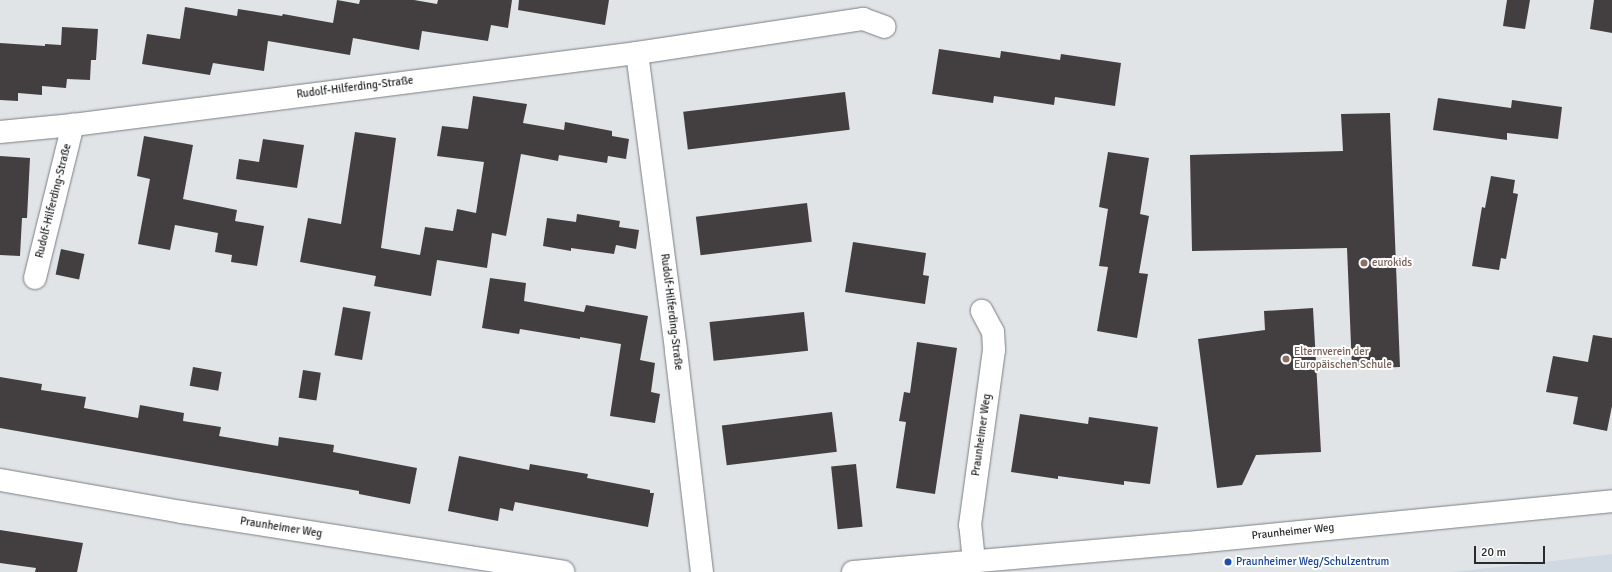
<!DOCTYPE html>
<meta charset="utf-8">
<style>
body{margin:0}
#map{position:relative;width:1612px;height:572px;overflow:hidden;background:#e0e4e7;font-family:Signika,sans-serif}
div>[style]{position:absolute}
.built>*{inset:0;background:#d0d9e2}
.building>*{inset:0;background:#433f41;transform-origin:0 0}
.roads{filter:drop-shadow(0 0 1px #7b7f82) drop-shadow(0 0 1px #7b7f82)}
.street>*{height:22px;margin:-11px;padding:0 11px;transform-origin:11px;border-radius:11px;background:#fff}
.secondary>*{height:22px;margin:-11px;padding:0 11px;transform-origin:11px;border-radius:11px;background:#fff}
.dots>*{width:11px;height:11px;translate:-50% -50%;box-sizing:border-box;border:2px solid #fff;border-radius:50%}
span{translate:-50% -50%;white-space:nowrap;text-align:center;line-height:1.15;-webkit-text-stroke:4px #fff;paint-order:stroke}
.street-label{font-size:11px;color:#292a2c}
.education-label{font-size:11px;color:#785e54}
.left{translate:0 -50%;text-align:left}
.transit-label{font-size:11px;color:#164399}
.scale{position:absolute;left:1474px;top:546px;width:71px;height:18px;box-sizing:border-box;border:2px solid #292a2c;border-top:0;padding-left:5px;font-size:12px;line-height:14px;white-space:nowrap;color:#292a2c;-webkit-text-stroke:3px #fff;paint-order:stroke}
</style>
<div id="map">
<div class="built">
<div style="clip-path:polygon(1612px 554px,1612px 572px,1450px 572px,1508px 566px)"></div>
</div>
<div class="building">
<div style="clip-path:polygon(337px 0,359px 4px,360px 0,414px 0,437px 4px,438px 0,512px 0,508px 28px,491px 25px,488px 41px,422px 31px,419px 50px,353px 38px,350px 55px,268px 41px,264px 71px,213px 63px,210px 75px,142px 64px,147px 34px,180px 39px,185px 7px,237px 16px,238px 9px,282px 16px,283px 14px,333px 23px)"></div>
<div style="clip-path:polygon(519px 0,609px 0,605px 25px,518px 10px)"></div>
<div style="clip-path:polygon(1507px 0,1530px 0,1525px 29px,1503px 26px)"></div>
<div style="clip-path:polygon(1594px 0,1612px 0,1612px 33px,1590px 29px)"></div>
<div style="clip-path:polygon(62px 27px,98px 29px,96px 60px,91px 60px,90px 80px,67px 79px,66px 88px,42px 86px,42px 95px,18px 93px,18px 101px,0 100px,0 43px,45px 46px,45px 44px,61px 45px)"></div>
<div style="clip-path:polygon(939px 49px,1000px 58px,1001px 51px,1060px 60px,1061px 54px,1121px 63px,1115px 106px,1055px 97px,1054px 105px,994px 96px,993px 103px,932px 94px)"></div>
<div style="left:845px;top:92px;width:38px;height:163px;rotate:83deg"></div>
<div style="clip-path:polygon(473px 96px,527px 104px,523px 123px,564px 130px,565px 122px,612px 131px,612px 136px,629px 139px,626px 159px,608px 156px,607px 163px,559px 155px,558px 161px,521px 154px,506px 236px,492px 233px,487px 268px,437px 260px,431px 296px,374px 286px,376px 276px,300px 262px,308px 218px,341px 224px,355px 132px,396px 138px,381px 248px,420px 255px,425px 227px,453px 231px,457px 209px,476px 213px,484px 162px,437px 156px,442px 126px,468px 129px)"></div>
<div style="clip-path:polygon(1438px 98px,1511px 108px,1512px 100px,1562px 107px,1558px 139px,1507px 133px,1507px 140px,1433px 130px)"></div>
<div style="clip-path:polygon(1390px 113px,1400px 367px,1352px 369px,1347px 248px,1192px 251px,1190px 155px,1343px 151px,1341px 114px)"></div>
<div style="clip-path:polygon(144px 136px,193px 145px,183px 199px,237px 210px,235px 221px,264px 226px,257px 266px,231px 262px,232px 255px,215px 252px,218px 233px,175px 225px,170px 250px,138px 244px,150px 179px,137px 176px)"></div>
<div style="clip-path:polygon(263px 139px,304px 145px,297px 188px,236px 179px,239px 159px,259px 162px)"></div>
<div style="clip-path:polygon(1108px 152px,1149px 158px,1140px 214px,1149px 216px,1139px 273px,1148px 274px,1137px 338px,1097px 331px,1108px 267px,1099px 266px,1108px 209px,1099px 207px)"></div>
<div style="clip-path:polygon(0 156px,30px 158px,27px 218px,22px 218px,20px 256px,0 255px)"></div>
<div style="clip-path:polygon(1491px 176px,1515px 180px,1513px 193px,1518px 194px,1506px 259px,1501px 258px,1499px 270px,1472px 266px,1482px 207px,1485px 208px)"></div>
<div style="left:807px;top:203px;width:39px;height:112px;rotate:83deg"></div>
<div style="clip-path:polygon(577px 214px,620px 221px,619px 227px,639px 230px,636px 249px,616px 245px,614px 254px,571px 248px,571px 251px,543px 246px,547px 218px,576px 222px)"></div>
<div style="clip-path:polygon(853px 242px,926px 253px,923px 275px,929px 276px,925px 304px,845px 292px)"></div>
<div style="left:61px;top:249px;width:24px;height:26px;rotate:12deg"></div>
<div style="clip-path:polygon(490px 278px,526px 283px,524px 301px,584px 312px,586px 305px,648px 316px,640px 360px,655px 363px,651px 392px,660px 394px,655px 423px,610px 416px,621px 344px,580px 337px,580px 339px,520px 329px,519px 334px,482px 328px)"></div>
<div style="left:343px;top:307px;width:28px;height:49px;rotate:10deg"></div>
<div style="clip-path:polygon(1313px 308px,1321px 452px,1256px 455px,1242px 485px,1217px 488px,1198px 339px,1265px 330px,1264px 311px)"></div>
<div style="left:804px;top:312px;width:39px;height:95px;rotate:84deg"></div>
<div style="clip-path:polygon(1593px 335px,1612px 338px,1612px 406px,1607px 431px,1573px 424px,1578px 397px,1546px 392px,1553px 356px,1588px 362px)"></div>
<div style="clip-path:polygon(917px 342px,957px 348px,935px 494px,896px 488px,906px 422px,899px 421px,904px 392px,910px 393px)"></div>
<div style="left:193px;top:367px;width:29px;height:19px;rotate:10deg"></div>
<div style="left:303px;top:370px;width:18px;height:28px;rotate:9deg"></div>
<div style="clip-path:polygon(0 377px,42px 384px,41px 390px,86px 397px,84px 408px,138px 418px,140px 405px,184px 413px,183px 421px,221px 427px,219px 436px,278px 446px,279px 437px,334px 445px,333px 452px,417px 468px,410px 504px,359px 494px,359px 491px,0 428px)"></div>
<div style="left:832px;top:412px;width:40px;height:111px;rotate:83deg"></div>
<div style="clip-path:polygon(1020px 414px,1088px 424px,1089px 417px,1158px 427px,1150px 484px,1124px 481px,1124px 485px,1058px 476px,1058px 479px,1011px 472px)"></div>
<div style="clip-path:polygon(459px 456px,529px 470px,530px 464px,588px 474px,587px 478px,650px 490px,650px 493px,654px 493px,648px 527px,515px 502px,513px 511px,500px 508px,498px 521px,448px 511px)"></div>
<div style="left:856px;top:464px;width:63px;height:25px;rotate:84deg"></div>
<div style="clip-path:polygon(0 530px,83px 543px,77px 572px,35px 572px,36px 568px,0 563px)"></div>
</div>
<div class="roads">
<div class="street">
<div style="left:637px;top:53px;width:301px;rotate:82.5deg"></div>
<div style="left:676px;top:351px;width:223px;rotate:83.3deg"></div>
<div style="left:0;top:132px;width:73px;rotate:-5.5deg"></div>
<div style="left:73px;top:125px;width:569px;rotate:-7.28deg"></div>
<div style="left:637px;top:53px;width:229px;rotate:-8.6deg"></div>
<div style="left:863px;top:19px;width:23px;rotate:20deg"></div>
<div style="left:35px;top:278px;width:158px;rotate:-76.1deg"></div>
<div style="left:974px;top:561px;width:36px;rotate:-96deg"></div>
<div style="left:970px;top:525px;width:177px;rotate:-82.2deg"></div>
<div style="left:994px;top:350px;width:18px;rotate:-93deg"></div>
<div style="left:993px;top:332px;width:24px;rotate:-118deg"></div>
</div>
<div class="secondary">
<div style="left:0;top:480px;width:185px;rotate:10deg"></div>
<div style="left:182px;top:512px;width:386px;rotate:8.9deg"></div>
<div style="left:853px;top:572px;width:334px;rotate:-5deg"></div>
<div style="left:1186px;top:543px;width:428px;rotate:-5.6deg"></div>
</div>
</div>
<div class="dots">
<div style="left:1364px;top:263px;background:#8d6e63"></div>
<div style="left:1286px;top:359px;background:#8d6e63"></div>
<div style="left:1228px;top:562px;background:#1a4fb4"></div>
</div>
<div class="street-label">
<span style="left:355px;top:88px;rotate:-7deg">Rudolf-Hilferding-Straße</span>
<span style="left:54px;top:201px;rotate:-76deg">Rudolf-Hilferding-Straße</span>
<span style="left:671px;top:312px;rotate:83deg">Rudolf-Hilferding-Straße</span>
<span style="left:982px;top:435px;rotate:-82deg">Praunheimer Weg</span>
<span style="left:281px;top:528px;rotate:9deg">Praunheimer Weg</span>
<span style="left:1293px;top:532px;rotate:-6deg">Praunheimer Weg</span>
</div>
<div class="education-label">
<span class="left" style="left:1372px;top:263px">eurokids</span>
<span class="left" style="left:1294px;top:359px">Elternverein der<br>Europäischen Schule</span>
</div>
<div class="transit-label">
<span class="left" style="left:1236px;top:562px">Praunheimer Weg/Schulzentrum</span>
</div>
<div class="scale">20 m</div>
</div>
